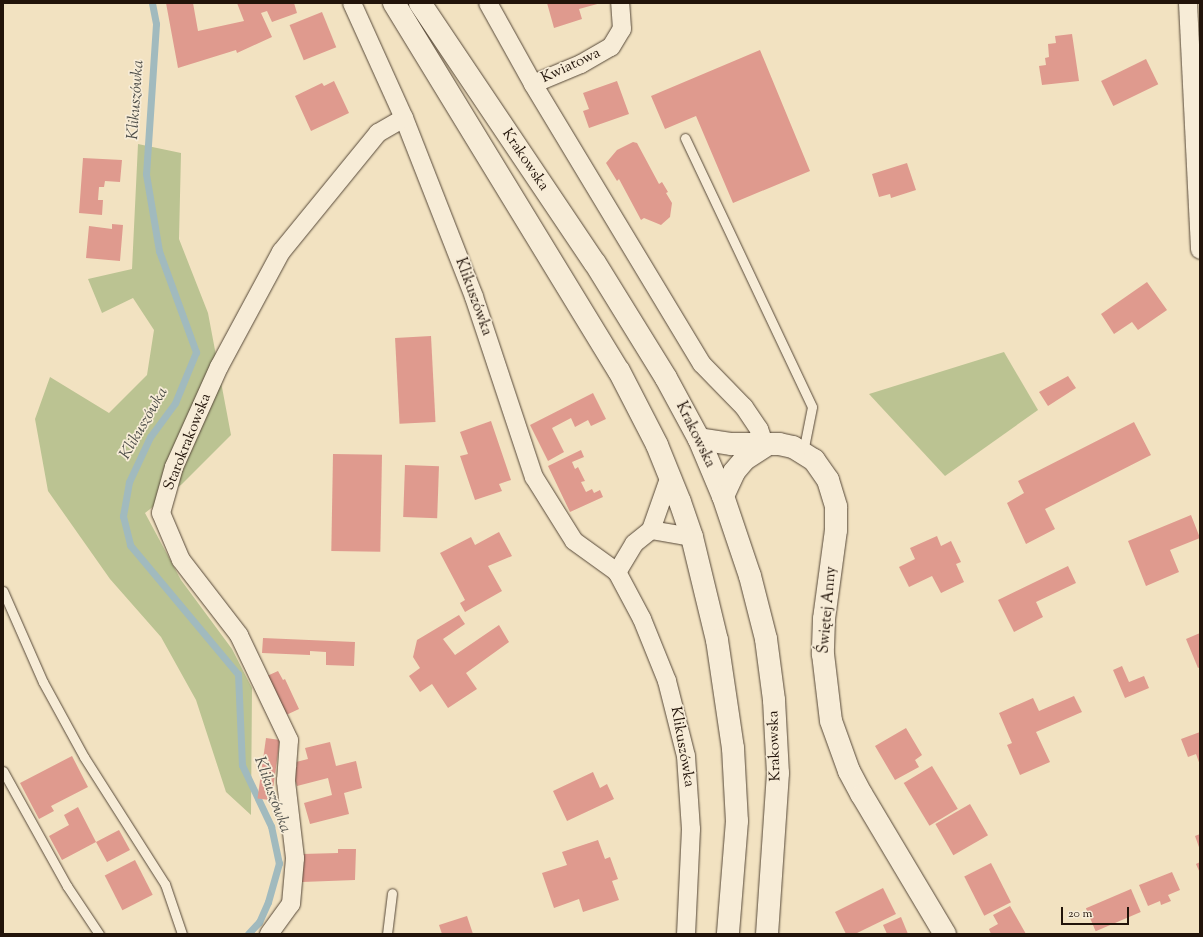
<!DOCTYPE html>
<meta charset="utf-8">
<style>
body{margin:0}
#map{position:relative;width:1203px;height:937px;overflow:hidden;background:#f2e2c1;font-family:"Sorts Mill Goudy",serif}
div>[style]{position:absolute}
.green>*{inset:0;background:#bbc392}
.stream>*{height:7px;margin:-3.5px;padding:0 3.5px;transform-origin:3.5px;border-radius:3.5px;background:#a1babe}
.building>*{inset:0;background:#df9a8e;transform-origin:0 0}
.roads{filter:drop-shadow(0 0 1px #564838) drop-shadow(0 0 1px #564838)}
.service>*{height:9px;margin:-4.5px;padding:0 4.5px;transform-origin:4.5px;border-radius:4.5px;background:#f7ecd7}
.minor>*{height:18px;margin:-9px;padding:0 9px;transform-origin:9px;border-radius:9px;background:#f7ecd7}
.tertiary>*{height:22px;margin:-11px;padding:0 11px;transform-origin:11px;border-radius:11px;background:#f7ecd7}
.secondary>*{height:22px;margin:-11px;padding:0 11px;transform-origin:11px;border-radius:11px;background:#f7ecd7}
span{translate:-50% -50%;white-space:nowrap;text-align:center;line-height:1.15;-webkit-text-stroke:3.5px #f7ecd7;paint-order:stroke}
.street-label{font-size:15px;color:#22140a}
.water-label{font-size:16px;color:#4e4e49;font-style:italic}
.frame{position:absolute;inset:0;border:4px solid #22140a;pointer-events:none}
.scale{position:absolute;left:1061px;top:907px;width:68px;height:18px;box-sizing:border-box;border:2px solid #22140a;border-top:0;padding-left:5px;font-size:12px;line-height:14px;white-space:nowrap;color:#22140a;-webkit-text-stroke:3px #f7ecd7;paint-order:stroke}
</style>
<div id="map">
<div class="green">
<div style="clip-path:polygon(138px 144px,181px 153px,179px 239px,208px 313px,231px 435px,182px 484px,145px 513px,181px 580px,232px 649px,252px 688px,251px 815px,226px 792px,196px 700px,161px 637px,110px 579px,48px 491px,35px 419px,50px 377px,109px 413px,147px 375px,154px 330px,133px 298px,102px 313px,88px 279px,132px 269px)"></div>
<div style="clip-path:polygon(1004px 352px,1038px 410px,945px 476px,869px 394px)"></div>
</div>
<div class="stream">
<div style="left:152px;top:3px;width:21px;rotate:79deg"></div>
<div style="left:156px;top:24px;width:150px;rotate:93.8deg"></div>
<div style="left:146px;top:174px;width:78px;rotate:80.4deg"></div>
<div style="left:159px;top:251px;width:108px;rotate:69.9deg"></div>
<div style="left:196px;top:352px;width:55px;rotate:112.4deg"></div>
<div style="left:175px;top:403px;width:42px;rotate:126.3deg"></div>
<div style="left:150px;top:437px;width:50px;rotate:115deg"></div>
<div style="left:129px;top:482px;width:35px;rotate:100deg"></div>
<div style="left:123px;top:516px;width:30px;rotate:76deg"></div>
<div style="left:130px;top:545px;width:168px;rotate:50.1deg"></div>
<div style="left:238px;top:674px;width:91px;rotate:87.5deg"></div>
<div style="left:242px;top:765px;width:68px;rotate:64.6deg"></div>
<div style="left:271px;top:826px;width:38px;rotate:78deg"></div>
<div style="left:279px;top:863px;width:41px;rotate:105.8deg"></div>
<div style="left:268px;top:902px;width:22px;rotate:114deg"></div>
<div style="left:259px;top:922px;width:16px;rotate:133deg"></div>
</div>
<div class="building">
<div style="clip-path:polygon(166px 3px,193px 3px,198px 31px,244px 21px,237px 3px,294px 3px,297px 13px,272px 22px,267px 11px,261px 13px,272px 37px,237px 53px,236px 50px,178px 68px)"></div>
<div style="clip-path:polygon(547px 3px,601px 3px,579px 9px,582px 19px,554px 28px)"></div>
<div style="left:322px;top:12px;width:38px;height:35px;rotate:68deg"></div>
<div style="clip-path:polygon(1072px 34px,1079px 81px,1042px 85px,1039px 66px,1046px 65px,1045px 58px,1049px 57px,1048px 44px,1056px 43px,1055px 36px)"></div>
<div style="clip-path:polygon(760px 50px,810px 171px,733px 203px,696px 116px,665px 129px,651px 96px)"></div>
<div style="left:1146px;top:59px;width:28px;height:50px;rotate:64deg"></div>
<div style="clip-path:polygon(334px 81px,349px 113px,311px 131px,295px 96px,322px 83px,324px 86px)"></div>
<div style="clip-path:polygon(617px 81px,629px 114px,589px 128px,583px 111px,589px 109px,583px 93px)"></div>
<div style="clip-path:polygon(633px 142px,637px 143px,659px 184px,662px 182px,668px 192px,666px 193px,672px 203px,670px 217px,661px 225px,644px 218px,641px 220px,619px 179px,617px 181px,606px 163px,617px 150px)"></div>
<div style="clip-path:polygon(83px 158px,122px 160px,120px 182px,105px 181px,104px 187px,99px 187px,98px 200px,103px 200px,102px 215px,79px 213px)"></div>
<div style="clip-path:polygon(907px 163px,916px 190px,891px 198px,890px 194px,879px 197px,872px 174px)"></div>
<div style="clip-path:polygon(112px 224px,123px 225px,120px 261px,86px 258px,89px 226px,112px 229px)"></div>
<div style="clip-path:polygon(1147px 282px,1167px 310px,1138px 330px,1132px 322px,1114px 334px,1101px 314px)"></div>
<div style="left:431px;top:336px;width:86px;height:36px;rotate:87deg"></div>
<div style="clip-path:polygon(1068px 376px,1076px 388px,1048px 406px,1039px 392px)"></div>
<div style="clip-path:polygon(593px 393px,606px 419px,591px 426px,588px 420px,575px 427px,571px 418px,552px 428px,564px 452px,548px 461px,530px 425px)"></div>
<div style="clip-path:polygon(491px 421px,511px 480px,499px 484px,502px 491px,475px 500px,460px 456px,468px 454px,460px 432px)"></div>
<div style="clip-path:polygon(1134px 422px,1151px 455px,1045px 509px,1055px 529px,1026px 544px,1007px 503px,1024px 493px,1018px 481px)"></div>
<div style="clip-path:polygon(581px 450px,584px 457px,572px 462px,575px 469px,578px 467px,585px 481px,581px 482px,586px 492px,592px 489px,594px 493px,600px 490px,603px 497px,570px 512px,548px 466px)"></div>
<div style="left:333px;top:454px;width:49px;height:97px;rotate:1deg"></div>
<div style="left:405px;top:465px;width:34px;height:52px;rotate:2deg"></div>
<div style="clip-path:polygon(1191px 515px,1200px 538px,1170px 550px,1179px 572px,1146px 586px,1128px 541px)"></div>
<div style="clip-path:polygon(499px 532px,512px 556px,488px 566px,502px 591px,465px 612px,460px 603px,465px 600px,440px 553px,471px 537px,475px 545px)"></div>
<div style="clip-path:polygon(937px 536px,941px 546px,951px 541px,961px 562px,956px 564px,964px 582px,941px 593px,932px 576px,909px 587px,899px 567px,915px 559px,910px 548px)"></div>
<div style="clip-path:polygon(1068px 566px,1076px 583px,1036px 602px,1043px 617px,1014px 632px,998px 600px)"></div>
<div style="clip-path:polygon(459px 615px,465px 624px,443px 639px,455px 655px,499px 625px,509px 642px,466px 673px,477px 689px,448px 708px,432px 684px,420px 692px,409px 676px,420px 668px,413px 657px,417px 640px)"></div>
<div style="clip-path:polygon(1200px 633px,1200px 667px,1198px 668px,1186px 639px)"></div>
<div style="clip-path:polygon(263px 638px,355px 642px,354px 666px,326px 665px,326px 652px,310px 651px,310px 655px,262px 653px)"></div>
<div style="clip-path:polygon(1122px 666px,1129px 682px,1144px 676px,1149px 688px,1125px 698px,1113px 670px)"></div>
<div style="clip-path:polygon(278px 671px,283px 680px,285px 679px,299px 709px,284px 716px,267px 676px)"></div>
<div style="clip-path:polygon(1074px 696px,1082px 712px,1036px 732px,1050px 762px,1020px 775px,1007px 745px,1012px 743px,999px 713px,1033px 698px,1039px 711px)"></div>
<div style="clip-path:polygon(906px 728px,922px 755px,915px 760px,919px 767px,895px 780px,875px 746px)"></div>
<div style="clip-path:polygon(1200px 732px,1200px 765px,1196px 754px,1188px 757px,1181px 739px)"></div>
<div style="left:266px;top:738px;width:14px;height:61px;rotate:8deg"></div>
<div style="clip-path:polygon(330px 742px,336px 766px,356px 761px,362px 788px,344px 793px,349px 814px,310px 824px,304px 803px,332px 795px,328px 778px,297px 786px,292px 769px,297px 767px,296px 762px,308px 759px,305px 748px)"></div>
<div style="clip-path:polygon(72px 756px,88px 787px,51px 806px,54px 811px,39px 819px,20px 783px)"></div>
<div style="left:932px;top:766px;width:50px;height:33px;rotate:59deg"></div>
<div style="clip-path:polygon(593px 772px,600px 788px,607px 784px,614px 799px,567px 821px,553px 791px)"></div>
<div style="left:970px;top:804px;width:36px;height:40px;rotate:60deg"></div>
<div style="clip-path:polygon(78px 807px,96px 842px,119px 830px,130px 850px,107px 862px,96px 842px,62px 860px,49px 836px,69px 825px,64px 815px)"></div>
<div style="clip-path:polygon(1200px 834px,1200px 850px,1195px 836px)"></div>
<div style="clip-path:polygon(598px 840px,605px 859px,610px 857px,618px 879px,612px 881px,619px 900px,583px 912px,579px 899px,554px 908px,542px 873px,567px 865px,562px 852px)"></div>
<div style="clip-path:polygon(338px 849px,356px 849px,355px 880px,302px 882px,302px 854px,338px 853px)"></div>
<div style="left:135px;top:860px;width:39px;height:34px;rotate:63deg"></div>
<div style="clip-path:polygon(1200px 862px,1200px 873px,1196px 864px)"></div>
<div style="left:991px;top:863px;width:44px;height:30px;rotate:63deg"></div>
<div style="clip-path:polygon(1172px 872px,1180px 890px,1168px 895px,1171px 901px,1161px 905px,1160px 901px,1148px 906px,1139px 885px)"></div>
<div style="clip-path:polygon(883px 888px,896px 914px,855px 934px,846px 934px,835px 912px)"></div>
<div style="left:1131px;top:889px;width:25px;height:49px;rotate:67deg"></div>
<div style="clip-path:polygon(1010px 906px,1026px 934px,991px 934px,989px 929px,998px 924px,993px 915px)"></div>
<div style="clip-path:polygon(467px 916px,473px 934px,442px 934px,439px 925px)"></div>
<div style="clip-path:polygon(901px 917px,908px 934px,887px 934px,883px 925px)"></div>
</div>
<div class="roads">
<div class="service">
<div style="left:685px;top:138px;width:297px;rotate:64.7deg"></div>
<div style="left:812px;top:407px;width:46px;rotate:101.3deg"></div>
<div style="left:3px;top:591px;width:99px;rotate:66.3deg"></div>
<div style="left:43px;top:682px;width:85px;rotate:61.3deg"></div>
<div style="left:84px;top:757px;width:151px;rotate:57.5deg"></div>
<div style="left:165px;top:884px;width:53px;rotate:71.2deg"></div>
<div style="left:3px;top:771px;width:132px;rotate:60.9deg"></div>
<div style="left:67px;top:886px;width:58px;rotate:56.3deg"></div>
<div style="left:387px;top:934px;width:41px;rotate:-83deg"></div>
</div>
<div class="minor">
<div style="left:352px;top:3px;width:126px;rotate:65.7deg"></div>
<div style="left:404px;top:118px;width:192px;rotate:68.6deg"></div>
<div style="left:474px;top:297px;width:190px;rotate:71.6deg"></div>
<div style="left:534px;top:477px;width:75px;rotate:58deg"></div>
<div style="left:574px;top:541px;width:53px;rotate:35.8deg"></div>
<div style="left:488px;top:3px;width:93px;rotate:60.9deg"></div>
<div style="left:533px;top:84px;width:327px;rotate:58.9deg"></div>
<div style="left:702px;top:364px;width:60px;rotate:45.7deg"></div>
<div style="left:744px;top:407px;width:27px;rotate:56deg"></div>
<div style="left:759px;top:429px;width:18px;rotate:71deg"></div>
<div style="left:1188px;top:3px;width:247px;rotate:87.2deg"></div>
<div style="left:533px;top:84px;width:52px;rotate:-22.6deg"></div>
<div style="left:581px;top:64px;width:34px;rotate:-30deg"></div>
<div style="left:611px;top:47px;width:21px;rotate:-59deg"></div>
<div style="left:622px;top:29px;width:26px;rotate:-94deg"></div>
<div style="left:670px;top:476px;width:57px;rotate:109.4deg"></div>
<div style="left:651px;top:530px;width:22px;rotate:141deg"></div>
<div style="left:634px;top:544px;width:33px;rotate:121deg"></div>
<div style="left:617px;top:572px;width:53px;rotate:62deg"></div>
<div style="left:642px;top:619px;width:67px;rotate:68deg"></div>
<div style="left:667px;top:681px;width:77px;rotate:75.8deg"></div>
<div style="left:686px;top:756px;width:73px;rotate:86.1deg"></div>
<div style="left:691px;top:829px;width:105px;rotate:92.7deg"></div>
<div style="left:651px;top:530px;width:42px;rotate:9.7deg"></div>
<div style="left:269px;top:934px;width:37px;rotate:-54deg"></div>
<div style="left:291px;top:904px;width:46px;rotate:-85deg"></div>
<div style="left:295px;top:858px;width:78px;rotate:-96.7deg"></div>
<div style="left:286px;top:781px;width:41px;rotate:-85.8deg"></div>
<div style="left:289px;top:740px;width:116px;rotate:-115.5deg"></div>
<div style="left:239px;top:635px;width:95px;rotate:-127.7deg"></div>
<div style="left:181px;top:560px;width:51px;rotate:-113.1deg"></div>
<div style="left:161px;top:513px;width:48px;rotate:-74.2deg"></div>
<div style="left:174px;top:467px;width:110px;rotate:-65.8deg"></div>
<div style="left:219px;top:367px;width:131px;rotate:-61.7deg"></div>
<div style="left:281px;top:252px;width:154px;rotate:-50.8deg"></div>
<div style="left:378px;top:133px;width:30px;rotate:-30deg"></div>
</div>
<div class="tertiary">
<div style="left:699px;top:439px;width:33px;rotate:9deg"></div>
<div style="left:732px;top:444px;width:47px"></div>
<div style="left:779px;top:444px;width:14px;rotate:12deg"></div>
<div style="left:793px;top:447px;width:25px;rotate:32deg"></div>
<div style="left:814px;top:460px;width:24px;rotate:55deg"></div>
<div style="left:828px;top:480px;width:28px;rotate:73deg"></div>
<div style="left:836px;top:507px;width:23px;rotate:90deg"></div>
<div style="left:836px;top:530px;width:90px;rotate:97.7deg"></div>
<div style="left:824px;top:619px;width:35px;rotate:92deg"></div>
<div style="left:823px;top:654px;width:67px;rotate:83.2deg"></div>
<div style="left:831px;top:721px;width:53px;rotate:70.2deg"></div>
<div style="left:849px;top:771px;width:27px;rotate:62deg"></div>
<div style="left:862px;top:795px;width:162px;rotate:59.2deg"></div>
<div style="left:723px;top:496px;width:26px;rotate:-65deg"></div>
<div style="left:734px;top:472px;width:17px;rotate:-50deg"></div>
<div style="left:745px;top:459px;width:24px;rotate:-33deg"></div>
</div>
<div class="secondary">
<div style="left:394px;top:3px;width:431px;rotate:58.6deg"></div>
<div style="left:619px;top:371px;width:83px;rotate:62.8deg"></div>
<div style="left:657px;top:445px;width:61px;rotate:68deg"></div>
<div style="left:680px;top:502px;width:37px;rotate:71deg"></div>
<div style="left:692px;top:537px;width:106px;rotate:76.4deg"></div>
<div style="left:717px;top:640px;width:109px;rotate:81.6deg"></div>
<div style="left:733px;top:748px;width:73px;rotate:86.9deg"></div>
<div style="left:737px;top:821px;width:113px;rotate:94.6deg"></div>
<div style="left:420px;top:3px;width:313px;rotate:56.1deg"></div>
<div style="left:595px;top:263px;width:135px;rotate:58.3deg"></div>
<div style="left:666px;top:378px;width:69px;rotate:61.6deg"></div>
<div style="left:699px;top:439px;width:62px;rotate:67.2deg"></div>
<div style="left:723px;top:496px;width:84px;rotate:71.4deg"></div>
<div style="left:750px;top:576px;width:65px;rotate:75.7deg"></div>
<div style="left:766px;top:639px;width:62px;rotate:82.5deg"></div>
<div style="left:774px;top:700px;width:73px;rotate:86.9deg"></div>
<div style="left:778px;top:773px;width:161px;rotate:93.9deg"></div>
</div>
</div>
<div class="street-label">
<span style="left:571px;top:66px;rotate:-25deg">Kwiatowa</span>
<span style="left:525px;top:160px;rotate:56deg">Krakowska</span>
<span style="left:473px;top:297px;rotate:70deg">Klikuszówka</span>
<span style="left:695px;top:435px;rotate:64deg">Krakowska</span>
<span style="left:188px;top:442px;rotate:-68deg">Starokrakowska</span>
<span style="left:828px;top:610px;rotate:-85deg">Świętej Anny</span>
<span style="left:775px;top:746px;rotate:-92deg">Krakowska</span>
<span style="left:682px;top:747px;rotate:80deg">Klikuszówka</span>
</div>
<div class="water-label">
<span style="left:137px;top:100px;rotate:-86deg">Klikuszówka</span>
<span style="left:145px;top:424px;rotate:-60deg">Klikuszówka</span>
<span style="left:271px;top:795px;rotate:70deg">Klikuszówka</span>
</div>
<div class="frame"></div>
<div class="scale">20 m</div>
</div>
